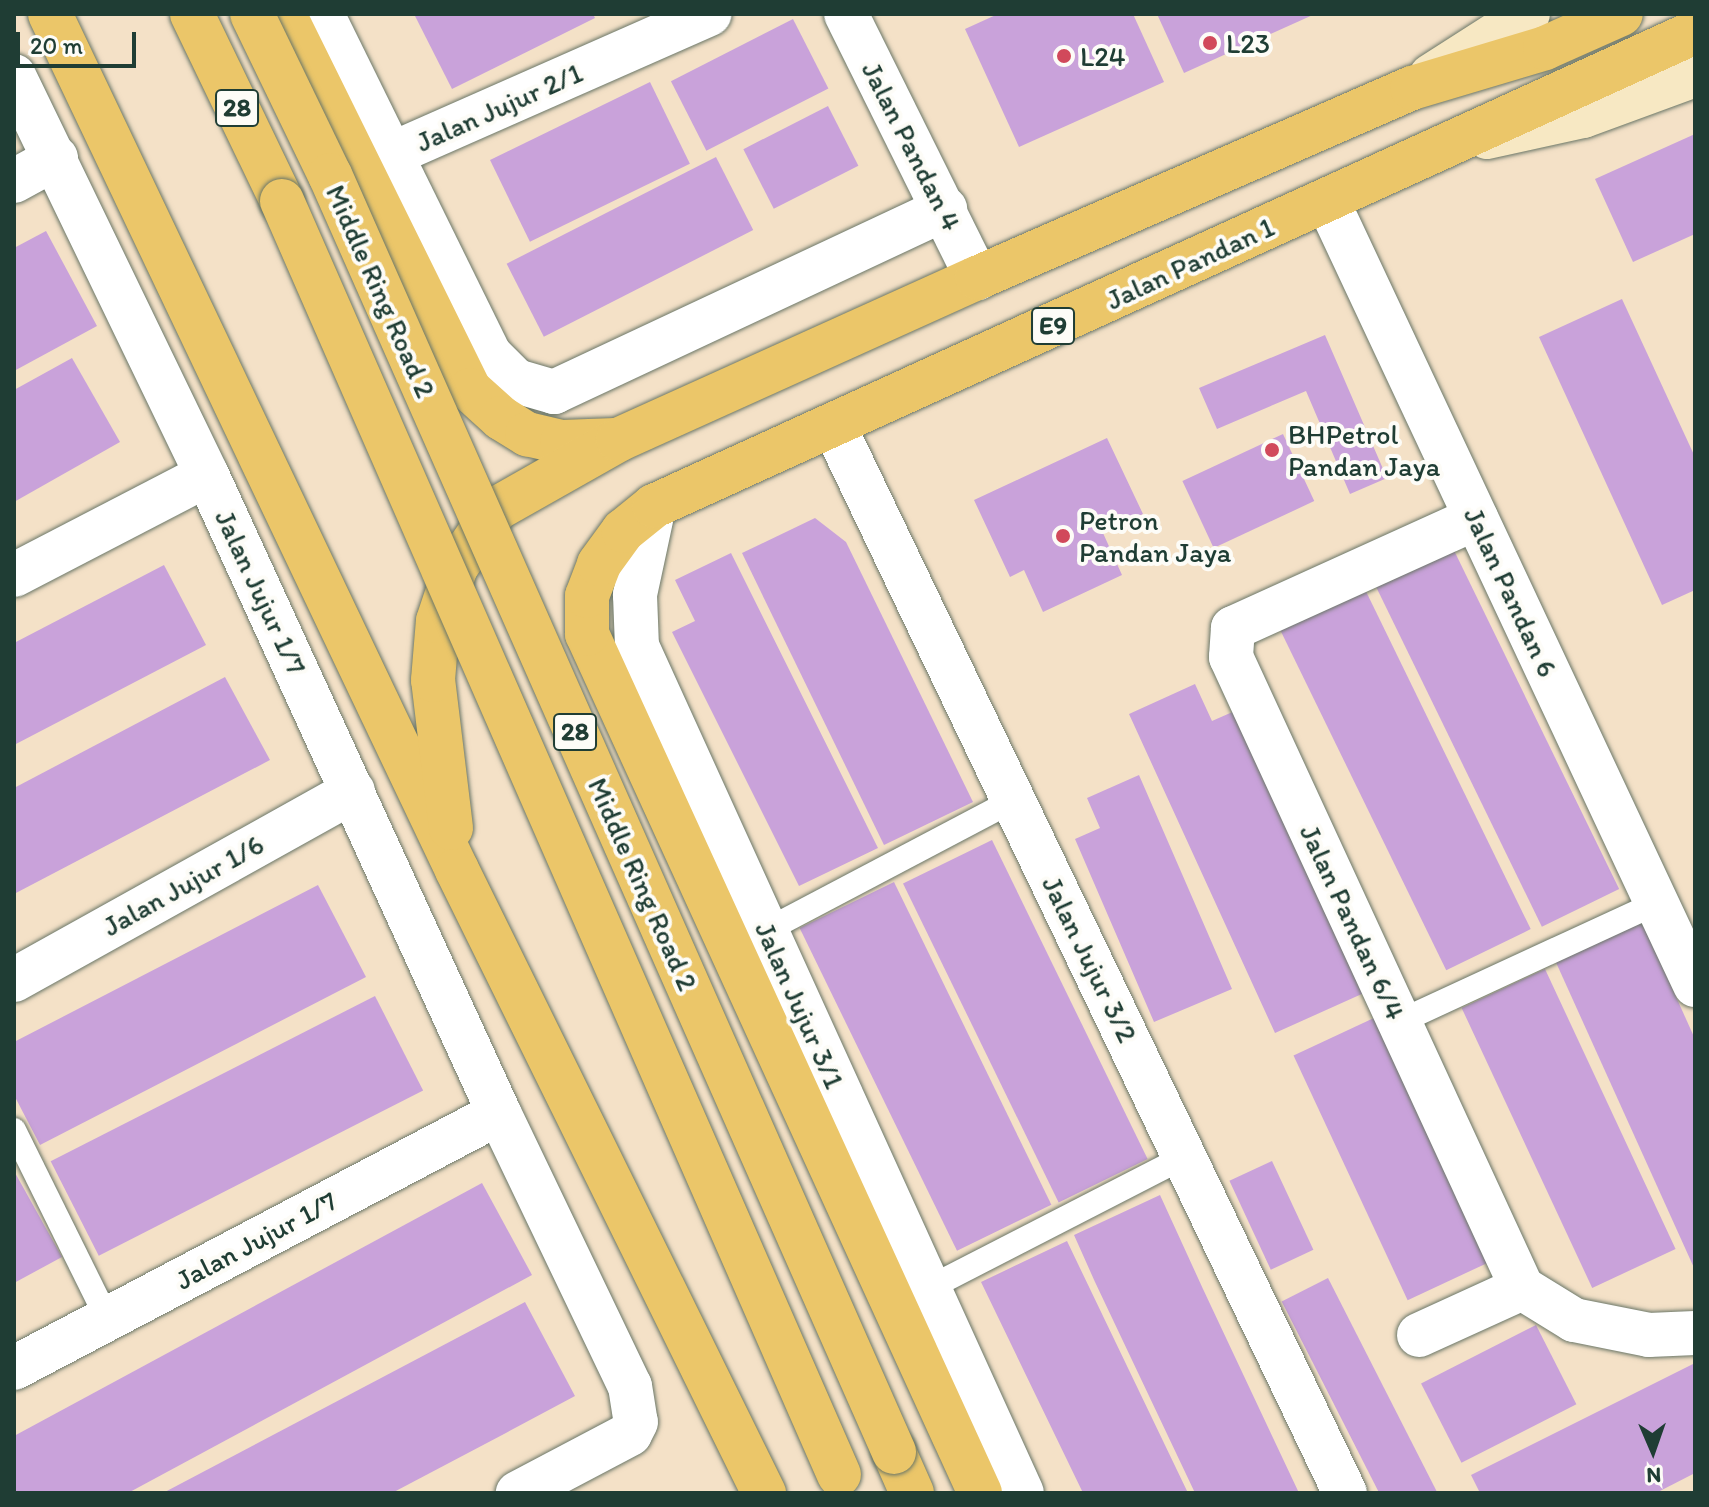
<!DOCTYPE html>
<style>
body{margin:0}
#map{position:relative;width:1709px;height:1507px;overflow:hidden;background:#f4e1c7;font-family:Itim,sans-serif}
div>[style]{position:absolute}
.building>*{inset:0;background:#c9a2da;transform-origin:0 0}
.roads{filter:drop-shadow(0 0 2px #6a7667) drop-shadow(0 0 2px #6a7667)}
.lane>*{height:24px;margin:-12px;padding:0 12px;transform-origin:12px;border-radius:12px;background:#fff}
.street>*{height:44px;margin:-22px;padding:0 22px;transform-origin:22px;border-radius:22px;background:#fff}
.secondary>*{height:44px;margin:-22px;padding:0 22px;transform-origin:22px;border-radius:22px;background:#f7e8c3}
.highway>*{height:44px;margin:-22px;padding:0 22px;transform-origin:22px;border-radius:22px;background:#ebc669}
.bridges{filter:drop-shadow(0 0 2px #6a7667) drop-shadow(0 0 2px #6a7667)}
.highway-bridge>*{height:44px;margin:-22px;padding:0 22px;transform-origin:22px;border-radius:22px;background:#ebc669}
.dots>*{width:22px;height:22px;translate:-50% -50%;box-sizing:border-box;border:4px solid #fdfcf7;border-radius:50%}
span{translate:-50% -50%;white-space:nowrap;text-align:center;line-height:1.15;-webkit-text-stroke:8px #fdfcf7;paint-order:stroke}
.shield-label span{padding:2px 6px;background:#fdfcf7;border:2px solid;border-radius:6px;-webkit-text-stroke-width:0}
.shield-label{font-size:26px;color:#1f3d34;font-weight:700}
.poi-label{font-size:28px;color:#1f3d34}
.left{translate:0 -50%;text-align:left}
.street-label{font-size:28px;color:#1f3d34}
.frame{position:absolute;inset:0;border:16px solid #1f3d34;pointer-events:none}
.north{position:absolute;left:1613px;top:1411px;width:80px;height:80px;-webkit-text-stroke:6px #fdfcf7;paint-order:stroke;rotate:178deg;font-size:22px;font-weight:700;line-height:32px;text-align:center;color:#1f3d34}
.north::after{content:'';display:block;margin:auto;width:28px;height:36px;background:#1f3d34;clip-path:polygon(50% 0,100% 100%,50% 72%,0 100%)}
.scale{position:absolute;left:16px;top:32px;width:120px;height:36px;box-sizing:border-box;border:4px solid #1f3d34;border-top:0;padding-left:10px;font-size:24px;line-height:28px;white-space:nowrap;color:#1f3d34;-webkit-text-stroke:6px #fdfcf7;paint-order:stroke}
</style>
<div id="map">
<div class="building">
<div style="clip-path:polygon(414px 14px,593px 14px,595px 18px,452px 89px)"></div>
<div style="clip-path:polygon(998px 14px,1133px 14px,1164px 82px,1019px 147px,965px 29px)"></div>
<div style="clip-path:polygon(1157px 14px,1315px 14px,1184px 73px)"></div>
<div style="left:793px;top:19px;width:78px;height:137px;rotate:63deg"></div>
<div style="left:650px;top:82px;width:91px;height:178px;rotate:64deg"></div>
<div style="left:828px;top:106px;width:67px;height:95px;rotate:63deg"></div>
<div style="clip-path:polygon(1695px 134px,1695px 234px,1633px 262px,1595px 179px)"></div>
<div style="left:716px;top:157px;width:82px;height:235px;rotate:63deg"></div>
<div style="clip-path:polygon(46px 231px,97px 326px,14px 371px,14px 248px)"></div>
<div style="clip-path:polygon(1622px 299px,1695px 457px,1695px 590px,1662px 605px,1539px 337px)"></div>
<div style="clip-path:polygon(1325px 335px,1387px 478px,1350px 494px,1306px 391px,1217px 429px,1199px 388px)"></div>
<div style="clip-path:polygon(72px 358px,120px 442px,14px 502px,14px 390px)"></div>
<div style="left:1283px;top:434px;width:74px;height:111px;rotate:65deg"></div>
<div style="clip-path:polygon(1107px 438px,1143px 514px,1103px 533px,1122px 575px,1043px 612px,1024px 570px,1010px 577px,974px 500px)"></div>
<div style="clip-path:polygon(815px 518px,846px 542px,973px 802px,884px 845px,742px 553px)"></div>
<div style="left:1446px;top:534px;width:395px;height:86px;rotate:64deg"></div>
<div style="clip-path:polygon(731px 553px,878px 848px,799px 886px,672px 632px,695px 621px,675px 580px)"></div>
<div style="clip-path:polygon(164px 565px,206px 645px,14px 745px,14px 643px)"></div>
<div style="left:1358px;top:575px;width:394px;height:94px;rotate:64deg"></div>
<div style="clip-path:polygon(225px 677px,270px 760px,14px 894px,14px 788px)"></div>
<div style="clip-path:polygon(1195px 684px,1212px 721px,1237px 710px,1364px 993px,1275px 1033px,1129px 714px)"></div>
<div style="clip-path:polygon(1139px 775px,1232px 989px,1154px 1022px,1075px 839px,1100px 828px,1087px 798px)"></div>
<div style="left:992px;top:840px;width:355px;height:99px;rotate:64deg"></div>
<div style="left:894px;top:882px;width:359px;height:105px;rotate:64deg"></div>
<div style="clip-path:polygon(318px 885px,366px 977px,40px 1145px,14px 1095px,14px 1042px)"></div>
<div style="clip-path:polygon(1641px 919px,1695px 1039px,1695px 1270px,1554px 958px)"></div>
<div style="left:1545px;top:969px;width:309px;height:92px;rotate:65deg"></div>
<div style="left:375px;top:996px;width:106px;height:364px;rotate:63deg"></div>
<div style="left:1376px;top:1017px;width:270px;height:91px;rotate:65deg"></div>
<div style="left:1272px;top:1161px;width:98px;height:47px;rotate:65deg"></div>
<div style="clip-path:polygon(14px 1171px,62px 1257px,14px 1283px)"></div>
<div style="clip-path:polygon(482px 1183px,532px 1275px,128px 1493px,14px 1493px,14px 1436px)"></div>
<div style="clip-path:polygon(1160px 1195px,1203px 1289px,1299px 1493px,1195px 1493px,1095px 1282px,1074px 1235px)"></div>
<div style="clip-path:polygon(1067px 1241px,1078px 1264px,1188px 1493px,1083px 1493px,981px 1282px)"></div>
<div style="left:1328px;top:1278px;width:241px;height:52px;rotate:63deg"></div>
<div style="clip-path:polygon(525px 1302px,575px 1396px,504px 1434px,392px 1493px,163px 1493px)"></div>
<div style="left:1536px;top:1325px;width:89px;height:129px;rotate:63deg"></div>
<div style="clip-path:polygon(1695px 1363px,1695px 1473px,1656px 1493px,1480px 1493px,1471px 1475px)"></div>
</div>
<div class="roads">
<div class="lane">
<div style="left:767px;top:930px;width:279px;rotate:-27.8deg"></div>
<div style="left:1399px;top:1022px;width:283px;rotate:-24.8deg"></div>
<div style="left:14px;top:1130px;width:210px;rotate:63.7deg"></div>
<div style="left:929px;top:1288px;width:287px;rotate:-27.2deg"></div>
</div>
<div class="street">
<div style="left:322px;top:14px;width:379px;rotate:63.8deg"></div>
<div style="left:489px;top:354px;width:38px;rotate:45deg"></div>
<div style="left:516px;top:381px;width:40px;rotate:16deg"></div>
<div style="left:554px;top:392px;width:432px;rotate:-25.1deg"></div>
<div style="left:846px;top:14px;width:295px;rotate:63.6deg"></div>
<div style="left:14px;top:76px;width:443px;rotate:64.2deg"></div>
<div style="left:207px;top:475px;width:702px;rotate:65.41deg"></div>
<div style="left:499px;top:1113px;width:303px;rotate:64.4deg"></div>
<div style="left:630px;top:1386px;width:36px;rotate:81deg"></div>
<div style="left:636px;top:1422px;width:13px;rotate:117deg"></div>
<div style="left:630px;top:1434px;width:127px;rotate:152.2deg"></div>
<div style="left:392px;top:154px;width:347px;rotate:-23.8deg"></div>
<div style="left:14px;top:181px;width:48px;rotate:-28.7deg"></div>
<div style="left:1327px;top:200px;width:867px;rotate:64.88deg"></div>
<div style="left:834px;top:426px;width:1183px;rotate:64.41deg"></div>
<div style="left:654px;top:506px;width:91px;rotate:102.1deg"></div>
<div style="left:635px;top:595px;width:51px;rotate:87.8deg"></div>
<div style="left:637px;top:646px;width:930px;rotate:65.56deg"></div>
<div style="left:1476px;top:518px;width:267px;rotate:155.6deg"></div>
<div style="left:1233px;top:628px;width:29px;rotate:94deg"></div>
<div style="left:1231px;top:657px;width:695px;rotate:65.24deg"></div>
<div style="left:1522px;top:1288px;width:61px;rotate:31.6deg"></div>
<div style="left:1574px;top:1320px;width:76px;rotate:11.3deg"></div>
<div style="left:1649px;top:1335px;width:46px;rotate:-2.5deg"></div>
<div style="left:14px;top:575px;width:217px;rotate:-27.4deg"></div>
<div style="left:14px;top:980px;width:388px;rotate:-29.1deg"></div>
<div style="left:1419px;top:1335px;width:113px;rotate:-24.5deg"></div>
<div style="left:14px;top:1368px;width:548px;rotate:-27.73deg"></div>
</div>
<div class="secondary">
<div style="left:1431px;top:76px;width:115px;rotate:-32.6deg"></div>
<div style="left:1487px;top:137px;width:98px;rotate:-12.3deg"></div>
<div style="left:1583px;top:116px;width:119px;rotate:-20.1deg"></div>
</div>
<div class="highway">
<div style="left:50px;top:14px;width:948px;rotate:64.57deg"></div>
<div style="left:457px;top:870px;width:695px;rotate:63.77deg"></div>
<div style="left:192px;top:14px;width:208px;rotate:64.3deg"></div>
<div style="left:284px;top:14px;width:419px;rotate:63.7deg"></div>
<div style="left:470px;top:390px;width:42px;rotate:42.1deg"></div>
<div style="left:501px;top:418px;width:31px;rotate:32deg"></div>
<div style="left:527px;top:434px;width:36px;rotate:13deg"></div>
<div style="left:562px;top:442px;width:54px;rotate:-2.1deg"></div>
<div style="left:451px;top:828px;width:149px;rotate:-96.9deg"></div>
<div style="left:433px;top:680px;width:59px;rotate:-85.2deg"></div>
<div style="left:438px;top:621px;width:57px;rotate:-71.6deg"></div>
<div style="left:456px;top:567px;width:70px;rotate:-55.4deg"></div>
<div style="left:496px;top:509px;width:140px;rotate:-29.5deg"></div>
<div style="left:618px;top:440px;width:394px;rotate:-24.3deg"></div>
<div style="left:977px;top:278px;width:475px;rotate:-23.6deg"></div>
<div style="left:1412px;top:88px;width:139px;rotate:-16.7deg"></div>
<div style="left:1545px;top:48px;width:83px;rotate:-24.1deg"></div>
<div style="left:894px;top:1452px;width:45px;rotate:66.3deg"></div>
<div style="left:980px;top:1493px;width:945px;rotate:-114.58deg"></div>
<div style="left:587px;top:634px;width:38px;rotate:-90deg"></div>
<div style="left:587px;top:596px;width:34px;rotate:-69deg"></div>
<div style="left:599px;top:564px;width:41px;rotate:-54deg"></div>
<div style="left:623px;top:531px;width:40px;rotate:-39deg"></div>
<div style="left:654px;top:506px;width:1144px;rotate:-24.48deg"></div>
</div>
</div>
<div class="bridges">
<div class="highway-bridge">
<div style="left:252px;top:14px;width:179px;rotate:64.2deg"></div>
<div style="left:330px;top:175px;width:1396px;rotate:66.17deg"></div>
<div style="left:282px;top:201px;width:1390px;rotate:66.38deg"></div>
</div>
</div>
<div class="dots">
<div style="left:1210px;top:43px;background:#d1495b"></div>
<div style="left:1064px;top:56px;background:#d1495b"></div>
<div style="left:1272px;top:450px;background:#d1495b"></div>
<div style="left:1063px;top:536px;background:#d1495b"></div>
</div>
<div class="shield-label">
<span style="left:237px;top:108px">28</span>
<span style="left:1053px;top:326px">E9</span>
<span style="left:575px;top:732px">28</span>
</div>
<div class="poi-label">
<span class="left" style="left:1226px;top:43px">L23</span>
<span class="left" style="left:1080px;top:56px">L24</span>
<span class="left" style="left:1288px;top:450px">BHPetrol<br>Pandan Jaya</span>
<span class="left" style="left:1079px;top:536px">Petron<br>Pandan Jaya</span>
</div>
<div class="street-label">
<span style="left:499px;top:107px;rotate:-24deg">Jalan Jujur 2/1</span>
<span style="left:912px;top:146px;rotate:63deg">Jalan Pandan 4</span>
<span style="left:1190px;top:263px;rotate:-25deg">Jalan Pandan 1</span>
<span style="left:381px;top:291px;rotate:66deg">Middle Ring Road 2</span>
<span style="left:261px;top:592px;rotate:65deg">Jalan Jujur 1/7</span>
<span style="left:1511px;top:592px;rotate:65deg">Jalan Pandan 6</span>
<span style="left:643px;top:884px;rotate:66deg">Middle Ring Road 2</span>
<span style="left:183px;top:885px;rotate:-29deg">Jalan Jujur 1/6</span>
<span style="left:1353px;top:922px;rotate:65deg">Jalan Pandan 6/4</span>
<span style="left:1090px;top:959px;rotate:64deg">Jalan Jujur 3/2</span>
<span style="left:800px;top:1005px;rotate:66deg">Jalan Jujur 3/1</span>
<span style="left:256px;top:1240px;rotate:-28deg">Jalan Jujur 1/7</span>
</div>
<div class="frame"></div>
<div class="north">N</div>
<div class="scale">20 m</div>
</div>
